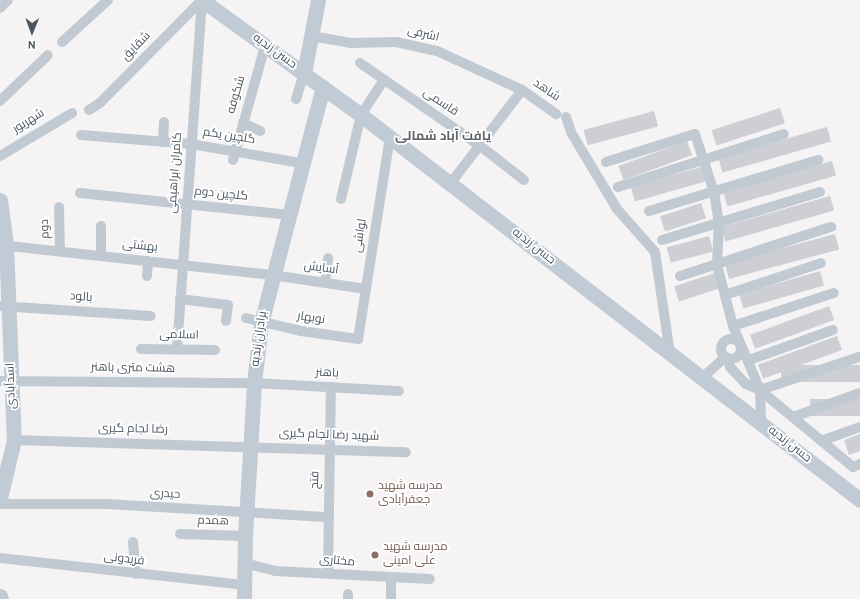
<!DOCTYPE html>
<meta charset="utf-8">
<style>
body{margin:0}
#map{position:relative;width:860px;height:599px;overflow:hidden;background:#f5f3f3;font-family:Overpass,Cairo,sans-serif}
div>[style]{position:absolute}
.building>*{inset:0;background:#cdcfd5;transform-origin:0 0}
.street>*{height:10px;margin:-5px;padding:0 5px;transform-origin:5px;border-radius:5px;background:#c1cad2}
.street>.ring{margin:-5px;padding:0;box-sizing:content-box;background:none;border:10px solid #c1cad2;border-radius:50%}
.secondary>*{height:15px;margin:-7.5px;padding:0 7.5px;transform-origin:7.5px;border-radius:7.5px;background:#c1cbd6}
.dots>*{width:11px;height:11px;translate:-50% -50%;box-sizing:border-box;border:2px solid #fff;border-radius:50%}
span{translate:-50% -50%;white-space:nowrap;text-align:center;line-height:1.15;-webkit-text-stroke:3.5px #fff;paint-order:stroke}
.street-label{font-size:12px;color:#4a5661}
.education-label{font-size:12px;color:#785e54}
.left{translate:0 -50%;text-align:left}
.neighbourhood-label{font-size:13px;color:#5f6368;font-weight:700}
.north{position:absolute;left:12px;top:12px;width:40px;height:40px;-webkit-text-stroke:3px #fff;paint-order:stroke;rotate:181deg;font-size:11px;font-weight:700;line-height:16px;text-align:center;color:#4a5661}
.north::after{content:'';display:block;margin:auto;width:14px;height:18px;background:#4a5661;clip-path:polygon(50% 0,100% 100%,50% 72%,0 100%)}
</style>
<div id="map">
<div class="building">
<div style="left:780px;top:108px;width:16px;height:72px;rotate:72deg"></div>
<div style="left:654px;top:111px;width:16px;height:73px;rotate:75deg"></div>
<div style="left:827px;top:127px;width:15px;height:113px;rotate:74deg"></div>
<div style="left:687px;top:141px;width:15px;height:73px;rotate:70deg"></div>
<div style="left:832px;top:161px;width:15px;height:113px;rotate:74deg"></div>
<div style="left:701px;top:167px;width:15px;height:73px;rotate:74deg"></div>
<div style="left:830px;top:196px;width:15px;height:113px;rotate:74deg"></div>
<div style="left:701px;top:203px;width:16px;height:43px;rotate:72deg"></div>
<div style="left:835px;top:234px;width:16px;height:114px;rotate:75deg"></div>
<div style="left:709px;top:236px;width:16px;height:44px;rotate:75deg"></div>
<div style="left:820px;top:271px;width:15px;height:84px;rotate:74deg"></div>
<div style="left:715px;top:273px;width:16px;height:43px;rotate:72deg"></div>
<div style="left:829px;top:306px;width:15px;height:84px;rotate:70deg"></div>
<div style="left:837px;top:336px;width:15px;height:84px;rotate:70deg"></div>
<div style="left:860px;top:365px;width:17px;height:79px;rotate:90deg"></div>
<div style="left:860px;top:399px;width:17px;height:50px;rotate:90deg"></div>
<div style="clip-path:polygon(860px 434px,860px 451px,849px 455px,844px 440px)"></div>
</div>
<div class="street">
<div style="left:0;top:8px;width:11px;rotate:-45deg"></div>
<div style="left:311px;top:36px;width:41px;rotate:9.9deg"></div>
<div style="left:351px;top:43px;width:45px;rotate:-1.3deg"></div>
<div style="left:396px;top:42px;width:42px;rotate:12.4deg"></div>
<div style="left:437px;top:51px;width:94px;rotate:24.6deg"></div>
<div style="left:522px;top:90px;width:42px;rotate:35.2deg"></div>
<div style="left:62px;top:42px;width:62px;rotate:-42.4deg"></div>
<div style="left:360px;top:63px;width:145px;rotate:34.6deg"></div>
<div style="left:479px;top:145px;width:57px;rotate:37.9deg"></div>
<div style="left:296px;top:99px;width:27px;rotate:-73deg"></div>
<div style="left:0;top:101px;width:66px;rotate:-43.8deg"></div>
<div style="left:89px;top:110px;width:13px;rotate:-32deg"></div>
<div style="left:100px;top:103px;width:145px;rotate:-45.3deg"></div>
<div style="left:566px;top:117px;width:18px;rotate:71deg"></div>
<div style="left:572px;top:134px;width:87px;rotate:59deg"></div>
<div style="left:617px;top:209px;width:57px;rotate:48.5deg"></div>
<div style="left:655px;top:252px;width:102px;rotate:81.6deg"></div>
<div style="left:243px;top:123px;width:19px;rotate:25deg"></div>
<div style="left:81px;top:135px;width:110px;rotate:4.7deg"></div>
<div style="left:191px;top:144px;width:112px;rotate:9.8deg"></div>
<div style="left:163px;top:142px;width:20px;rotate:-87deg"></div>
<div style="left:0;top:156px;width:84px;rotate:-30.8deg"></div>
<div style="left:233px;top:160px;width:118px;rotate:-74.3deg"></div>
<div style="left:606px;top:162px;width:93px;rotate:-17.5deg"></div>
<div style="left:695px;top:134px;width:61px;rotate:71.9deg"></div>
<div style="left:714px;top:192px;width:30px;rotate:81deg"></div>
<div style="left:719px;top:222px;width:43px;rotate:92.7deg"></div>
<div style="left:717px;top:265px;width:63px;rotate:75.3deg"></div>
<div style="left:733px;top:326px;width:69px;rotate:67.1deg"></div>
<div style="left:760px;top:390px;width:33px;rotate:88deg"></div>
<div style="left:450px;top:184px;width:118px;rotate:-52.5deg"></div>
<div style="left:618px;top:187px;width:174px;rotate:-17.7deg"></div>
<div style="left:80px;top:193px;width:209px;rotate:6deg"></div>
<div style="left:341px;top:199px;width:86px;rotate:-76.6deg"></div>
<div style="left:361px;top:115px;width:40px;rotate:-57.1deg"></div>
<div style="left:59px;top:207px;width:44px;rotate:88.7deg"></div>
<div style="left:649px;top:211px;width:177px;rotate:-16.8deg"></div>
<div style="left:662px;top:240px;width:165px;rotate:-16.9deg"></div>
<div style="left:0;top:245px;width:274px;rotate:6.3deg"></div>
<div style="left:272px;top:275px;width:95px;rotate:8.5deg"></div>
<div style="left:101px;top:255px;width:29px;rotate:-90deg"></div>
<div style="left:147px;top:276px;width:15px;rotate:-86deg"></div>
<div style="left:680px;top:276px;width:159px;rotate:-18deg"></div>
<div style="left:325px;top:283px;width:25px;rotate:-83deg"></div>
<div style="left:725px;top:295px;width:101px;rotate:-18.4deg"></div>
<div style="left:180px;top:299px;width:48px;rotate:7.1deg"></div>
<div style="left:228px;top:305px;width:16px;rotate:97deg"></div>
<div style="left:0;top:306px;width:151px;rotate:3.8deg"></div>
<div style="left:246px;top:318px;width:57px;rotate:13.3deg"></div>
<div style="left:301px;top:331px;width:58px;rotate:8deg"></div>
<div style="left:358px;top:339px;width:205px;rotate:-81deg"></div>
<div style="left:733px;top:326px;width:106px;rotate:-18.1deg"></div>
<div class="ring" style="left:721px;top:339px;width:10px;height:10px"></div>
<div style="left:141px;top:349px;width:74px;rotate:0.8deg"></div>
<div style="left:177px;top:349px;width:350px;rotate:-85.9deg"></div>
<div style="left:859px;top:357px;width:104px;rotate:161.6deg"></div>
<div style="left:760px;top:390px;width:121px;rotate:39.6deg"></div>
<div style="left:853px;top:467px;width:8px;rotate:-23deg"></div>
<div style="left:728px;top:358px;width:9px;rotate:77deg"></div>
<div style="left:730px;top:367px;width:23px;rotate:47deg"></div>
<div style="left:746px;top:384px;width:15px;rotate:23deg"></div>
<div style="left:749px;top:360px;width:89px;rotate:-19.7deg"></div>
<div style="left:702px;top:378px;width:31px;rotate:-42deg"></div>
<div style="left:0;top:381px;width:254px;rotate:0.5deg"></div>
<div style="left:254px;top:383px;width:145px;rotate:3.2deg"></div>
<div style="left:793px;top:417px;width:71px;rotate:-19.7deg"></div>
<div style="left:14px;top:440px;width:392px;rotate:1.8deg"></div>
<div style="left:821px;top:441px;width:41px;rotate:-19.7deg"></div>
<div style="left:0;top:504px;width:107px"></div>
<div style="left:107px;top:504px;width:222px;rotate:3.4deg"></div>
<div style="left:180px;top:534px;width:65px;rotate:1.8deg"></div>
<div style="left:133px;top:542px;width:32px;rotate:85deg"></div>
<div style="left:0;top:558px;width:245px;rotate:6.3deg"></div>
<div style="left:244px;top:563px;width:32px;rotate:14deg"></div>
<div style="left:275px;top:571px;width:155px;rotate:3deg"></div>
<div style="left:328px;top:573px;width:186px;rotate:-89.1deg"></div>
<div style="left:391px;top:578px;width:21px;rotate:90deg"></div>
<div style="left:348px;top:594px;width:5px;rotate:90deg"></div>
</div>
<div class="secondary">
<div style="left:202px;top:0;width:196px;rotate:35.9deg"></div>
<div style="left:361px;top:115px;width:630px;rotate:37.65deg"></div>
<div style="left:304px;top:73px;width:74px;rotate:-79.1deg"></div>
<div style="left:0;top:200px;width:44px;rotate:82.2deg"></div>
<div style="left:6px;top:244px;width:196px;rotate:87.7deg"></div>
<div style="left:14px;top:440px;width:60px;rotate:103.6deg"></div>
<div style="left:0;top:596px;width:3px;rotate:72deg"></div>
<div style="left:244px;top:599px;width:63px;rotate:-89.1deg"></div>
<div style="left:245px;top:536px;width:153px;rotate:-86.6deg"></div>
<div style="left:254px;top:383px;width:60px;rotate:-83.3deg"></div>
<div style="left:261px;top:323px;width:244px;rotate:-75.3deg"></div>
</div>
<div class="dots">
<div style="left:370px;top:494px;background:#8d6e63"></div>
<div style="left:375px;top:555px;background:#8d6e63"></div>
</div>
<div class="street-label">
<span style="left:423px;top:35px;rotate:14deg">اشرفی</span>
<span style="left:137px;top:47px;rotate:-45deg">شقایق</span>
<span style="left:274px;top:52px;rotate:36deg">حسن زندیه</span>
<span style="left:546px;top:91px;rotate:34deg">شاهد</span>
<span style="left:237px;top:95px;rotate:-74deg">شکوفه</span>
<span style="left:440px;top:103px;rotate:34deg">قاسمی</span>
<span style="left:29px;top:122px;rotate:-32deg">شهریور</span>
<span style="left:229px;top:137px;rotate:9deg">گلچین یکم</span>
<span style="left:176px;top:173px;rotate:-86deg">کامران ابراهیمی</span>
<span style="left:221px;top:195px;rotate:6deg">گلچین دوم</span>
<span style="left:46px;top:229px;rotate:-92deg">دوم</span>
<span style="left:361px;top:236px;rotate:-81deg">لواشی</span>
<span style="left:140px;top:247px;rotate:6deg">بهشتی</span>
<span style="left:533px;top:247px;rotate:38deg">حسن زندیه</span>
<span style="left:321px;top:269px;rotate:8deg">آسایش</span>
<span style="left:81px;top:298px;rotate:4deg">بالود</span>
<span style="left:311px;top:319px;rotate:9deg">نوبهار</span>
<span style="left:179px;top:336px;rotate:1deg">اسلامی</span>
<span style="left:260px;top:339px;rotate:-82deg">برادران زندیه</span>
<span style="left:133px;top:369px;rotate:1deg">هشت متری باهنر</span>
<span style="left:327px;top:374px;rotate:3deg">باهنر</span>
<span style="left:12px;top:386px;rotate:-92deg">اسدآبادی</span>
<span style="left:133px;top:430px;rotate:1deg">رضا لجام گیری</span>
<span style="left:329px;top:436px;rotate:2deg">شهید رضا لجام گیری</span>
<span style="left:789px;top:445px;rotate:38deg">حسن زندیه</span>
<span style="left:316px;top:480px;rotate:-89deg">فتح</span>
<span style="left:165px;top:495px;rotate:3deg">حیدری</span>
<span style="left:213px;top:522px;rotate:2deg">همدم</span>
<span style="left:124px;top:560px;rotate:7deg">فریدونی</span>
<span style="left:337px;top:562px;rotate:5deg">مختاری</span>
</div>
<div class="education-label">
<span class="left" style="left:378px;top:494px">مدرسه شهید<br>جعفرآبادی</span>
<span class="left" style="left:383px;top:555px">مدرسه شهید<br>علی امینی</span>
</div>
<div class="neighbourhood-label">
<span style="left:443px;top:137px">یافت آباد شمالی</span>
</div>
<div class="north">N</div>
</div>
